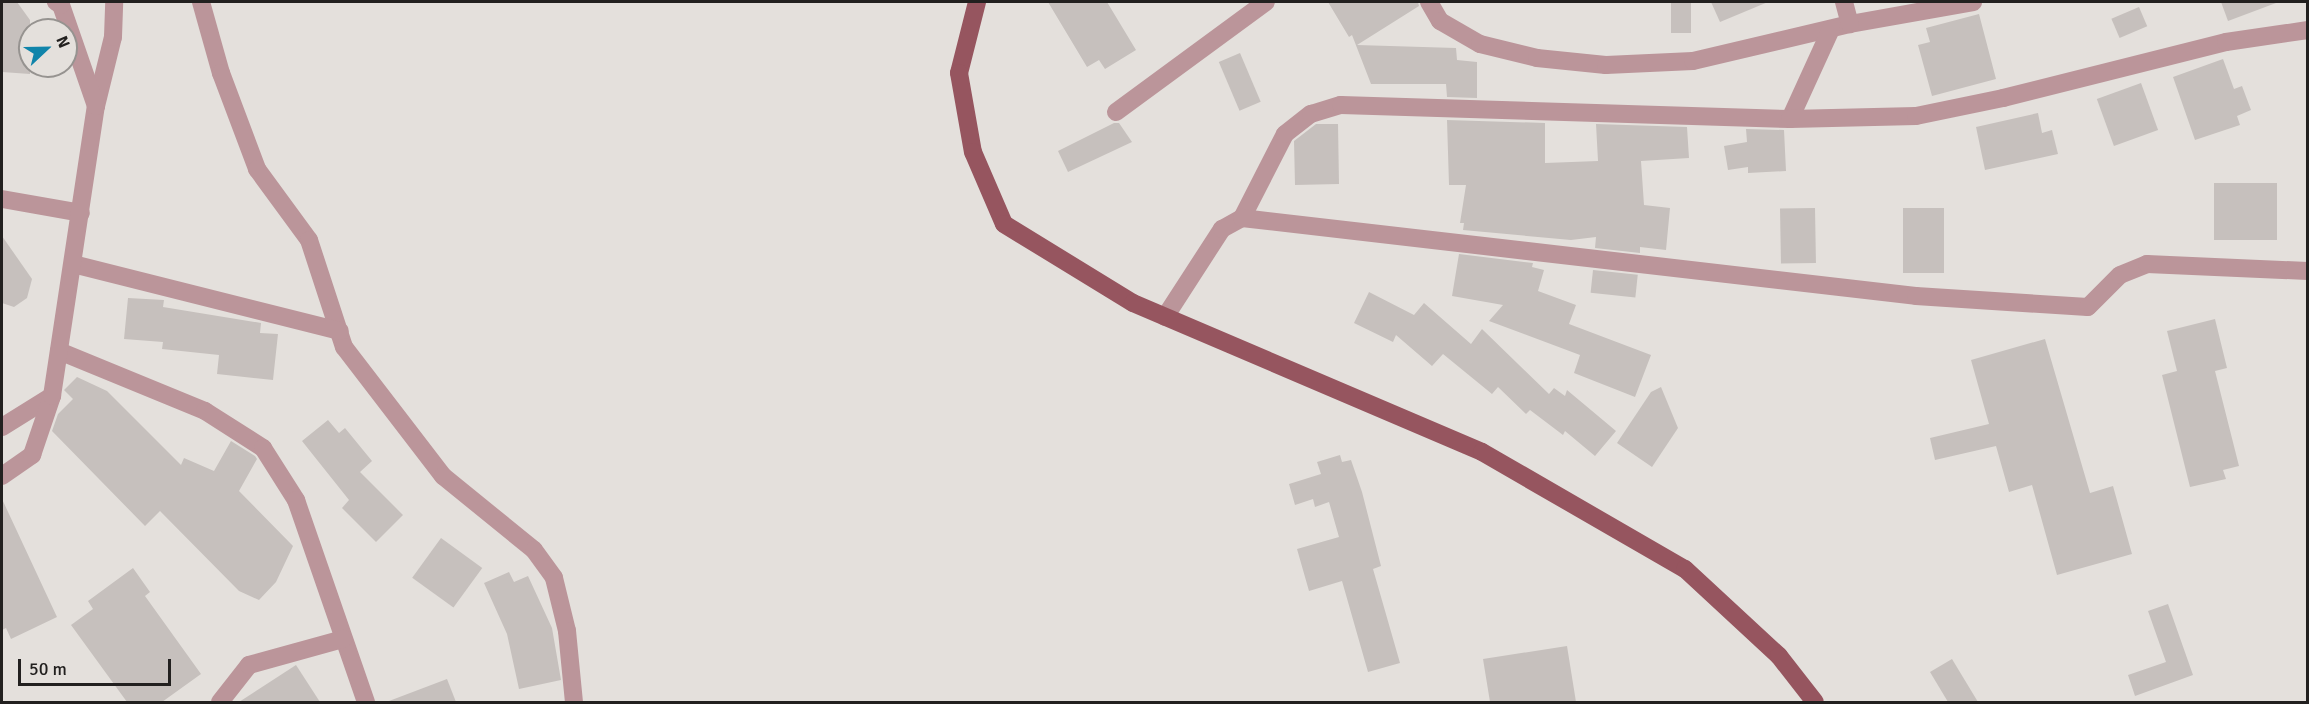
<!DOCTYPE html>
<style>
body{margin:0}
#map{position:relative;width:2309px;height:704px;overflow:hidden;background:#e4e0dc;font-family:Signika,sans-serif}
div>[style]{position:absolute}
.building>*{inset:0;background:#c6c0bd;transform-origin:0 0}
.minor>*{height:18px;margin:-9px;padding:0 9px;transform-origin:9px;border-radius:9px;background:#bb959a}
.major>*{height:18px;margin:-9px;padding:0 9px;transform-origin:9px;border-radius:9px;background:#96555f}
span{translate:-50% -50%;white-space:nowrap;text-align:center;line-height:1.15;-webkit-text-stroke:4.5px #e4e0dc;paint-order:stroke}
.frame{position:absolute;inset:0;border:3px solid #22201f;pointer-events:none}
.north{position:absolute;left:18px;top:18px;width:60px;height:60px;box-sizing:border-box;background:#e4e0dc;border:2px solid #969390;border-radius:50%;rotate:68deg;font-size:16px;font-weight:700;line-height:24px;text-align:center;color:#22201f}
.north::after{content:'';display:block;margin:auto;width:21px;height:27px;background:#1084aa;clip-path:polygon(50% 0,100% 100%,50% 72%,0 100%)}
.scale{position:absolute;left:18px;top:659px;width:153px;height:27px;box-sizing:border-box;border:3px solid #22201f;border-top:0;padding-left:8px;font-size:18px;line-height:21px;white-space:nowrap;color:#22201f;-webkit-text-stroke:4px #e4e0dc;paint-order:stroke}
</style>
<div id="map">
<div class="building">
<div style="clip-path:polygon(2px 2px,17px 2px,30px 20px,30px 74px,2px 72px)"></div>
<div style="clip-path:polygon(1048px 2px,1107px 2px,1136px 50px,1105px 69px,1099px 60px,1087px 67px)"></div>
<div style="clip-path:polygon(1328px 2px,1418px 2px,1419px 6px,1357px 45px,1456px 48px,1457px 60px,1477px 62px,1477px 98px,1447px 97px,1446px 84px,1371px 84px,1352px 35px,1349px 37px)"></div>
<div style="left:1671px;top:2px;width:20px;height:31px"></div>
<div style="clip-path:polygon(1711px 2px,1768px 2px,1720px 22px)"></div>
<div style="clip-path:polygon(2221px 2px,2276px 2px,2276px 3px,2228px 21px)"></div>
<div style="left:2139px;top:7px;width:21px;height:30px;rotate:67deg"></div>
<div style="clip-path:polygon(1979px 14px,1996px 79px,1932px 96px,1918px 45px,1930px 42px,1926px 28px)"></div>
<div style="left:1240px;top:53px;width:53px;height:23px;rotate:67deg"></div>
<div style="clip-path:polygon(2223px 59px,2234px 89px,2242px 86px,2251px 110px,2237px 116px,2240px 125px,2195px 140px,2173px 77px)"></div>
<div style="left:2141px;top:83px;width:50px;height:47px;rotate:70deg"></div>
<div style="clip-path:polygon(2038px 113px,2042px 133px,2052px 130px,2058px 154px,1985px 170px,1976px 127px)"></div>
<div style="clip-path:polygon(1447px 120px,1545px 123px,1545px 163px,1598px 161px,1596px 124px,1687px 127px,1689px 158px,1641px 161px,1644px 205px,1670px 208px,1666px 250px,1640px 247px,1640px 253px,1595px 248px,1596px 237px,1571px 240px,1463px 230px,1464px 223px,1460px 223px,1466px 185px,1449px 185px)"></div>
<div style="clip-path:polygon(1114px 123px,1119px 123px,1132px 142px,1068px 172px,1058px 151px)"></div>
<div style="clip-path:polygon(1316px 124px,1338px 124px,1339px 184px,1295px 185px,1294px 141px)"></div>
<div style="clip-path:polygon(1746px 129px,1784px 130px,1786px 171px,1748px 173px,1748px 167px,1728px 170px,1724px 146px,1747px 142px)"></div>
<div style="left:2277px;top:183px;width:57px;height:63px;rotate:90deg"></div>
<div style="left:1815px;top:208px;width:55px;height:35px;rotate:89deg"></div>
<div style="left:1903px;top:208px;width:41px;height:65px"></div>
<div style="clip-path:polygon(2px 236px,32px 279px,27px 298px,14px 307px,2px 303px)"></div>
<div style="clip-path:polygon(1459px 254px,1533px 263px,1532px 267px,1544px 270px,1538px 291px,1576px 305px,1569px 324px,1651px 355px,1635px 397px,1574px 373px,1580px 355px,1489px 321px,1503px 305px,1452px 296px)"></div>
<div style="left:1593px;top:270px;width:45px;height:23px;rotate:6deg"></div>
<div style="clip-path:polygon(1369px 292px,1414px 315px,1424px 303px,1471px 344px,1482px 329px,1549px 394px,1554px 388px,1565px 396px,1567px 390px,1616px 431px,1595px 456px,1565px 431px,1563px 435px,1530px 410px,1526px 414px,1498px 387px,1492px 394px,1443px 354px,1432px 366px,1396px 335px,1393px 342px,1354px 323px)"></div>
<div style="clip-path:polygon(128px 298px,164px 300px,163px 307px,261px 323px,260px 333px,278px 334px,273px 380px,217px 374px,219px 355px,162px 349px,163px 342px,124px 339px)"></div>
<div style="clip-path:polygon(2215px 319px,2227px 368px,2215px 371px,2239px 466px,2223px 470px,2226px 479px,2190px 487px,2162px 375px,2177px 371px,2167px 331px)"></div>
<div style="clip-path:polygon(2045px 339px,2090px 493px,2113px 486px,2132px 554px,2057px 575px,2032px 485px,2009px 492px,1996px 446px,1935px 460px,1930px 438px,1989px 424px,1971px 360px)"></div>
<div style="clip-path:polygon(77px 377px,107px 391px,181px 465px,184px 458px,214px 471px,231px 441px,255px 456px,257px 459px,239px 491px,293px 546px,276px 582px,259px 600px,239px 591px,160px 511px,145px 526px,52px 431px,58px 414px,73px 399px,64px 390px)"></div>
<div style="clip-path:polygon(1661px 387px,1678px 428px,1652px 467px,1617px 443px,1651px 392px)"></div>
<div style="clip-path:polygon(328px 420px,339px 433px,345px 428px,372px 461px,360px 472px,403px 515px,376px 542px,342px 508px,349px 500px,302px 441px)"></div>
<div style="clip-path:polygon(1340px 455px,1342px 462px,1351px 460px,1362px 492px,1381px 566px,1373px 569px,1400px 663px,1368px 672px,1342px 581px,1309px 591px,1297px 549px,1339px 537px,1329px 502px,1315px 507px,1313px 499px,1295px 505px,1289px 484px,1321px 474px,1317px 462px)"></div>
<div style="clip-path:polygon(2px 499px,57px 617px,11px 639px,6px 628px,2px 630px)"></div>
<div style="left:441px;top:538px;width:51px;height:49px;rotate:36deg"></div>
<div style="clip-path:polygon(133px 568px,150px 592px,145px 596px,201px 674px,162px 702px,127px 702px,71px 625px,93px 609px,88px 601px)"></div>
<div style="clip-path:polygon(509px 572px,514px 582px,528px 576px,552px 628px,561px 680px,519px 689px,507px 634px,484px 583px)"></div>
<div style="clip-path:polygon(2168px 604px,2193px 675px,2135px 696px,2128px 675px,2166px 662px,2148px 611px)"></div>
<div style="clip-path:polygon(1567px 646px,1576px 702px,1490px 702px,1483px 659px)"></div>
<div style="clip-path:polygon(1952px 659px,1978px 702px,1948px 702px,1930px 672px)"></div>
<div style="clip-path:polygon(296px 665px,320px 702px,239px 702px)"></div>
<div style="clip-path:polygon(447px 679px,456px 702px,389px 702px,389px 701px)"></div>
</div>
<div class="minor">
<div style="left:201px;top:2px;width:74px;rotate:74.3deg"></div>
<div style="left:221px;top:73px;width:103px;rotate:69.4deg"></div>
<div style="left:257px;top:169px;width:88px;rotate:53.8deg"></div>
<div style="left:309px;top:240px;width:113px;rotate:71.9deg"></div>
<div style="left:344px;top:347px;width:163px;rotate:52.5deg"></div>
<div style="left:443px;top:476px;width:117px;rotate:39.1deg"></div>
<div style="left:534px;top:550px;width:34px;rotate:54deg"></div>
<div style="left:554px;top:578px;width:55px;rotate:76.2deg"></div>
<div style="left:567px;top:631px;width:71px;rotate:84.4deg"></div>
<div style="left:1429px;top:2px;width:22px;rotate:60deg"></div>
<div style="left:1440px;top:21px;width:46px;rotate:29.9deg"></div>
<div style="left:1480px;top:44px;width:59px;rotate:13.8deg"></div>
<div style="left:1537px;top:58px;width:69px;rotate:5.8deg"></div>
<div style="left:1606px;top:65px;width:87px;rotate:-2.6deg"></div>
<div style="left:1693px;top:61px;width:161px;rotate:-13.3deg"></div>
<div style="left:1850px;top:24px;width:125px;rotate:-10.1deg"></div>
<div style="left:1844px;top:2px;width:23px;rotate:75deg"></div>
<div style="left:96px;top:106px;width:71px;rotate:-76.2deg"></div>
<div style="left:113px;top:37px;width:35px;rotate:-88deg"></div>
<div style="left:1116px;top:112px;width:186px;rotate:-36.3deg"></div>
<div style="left:1790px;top:119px;width:99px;rotate:-65.5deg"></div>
<div style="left:2px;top:199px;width:80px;rotate:10deg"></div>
<div style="left:1242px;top:218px;width:94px;rotate:-62.9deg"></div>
<div style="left:1285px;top:134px;width:33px;rotate:-38deg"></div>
<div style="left:1311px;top:114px;width:31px;rotate:-17deg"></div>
<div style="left:1341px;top:105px;width:449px;rotate:1.8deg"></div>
<div style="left:1790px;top:119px;width:126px;rotate:-1.4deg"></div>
<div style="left:1916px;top:116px;width:89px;rotate:-11.7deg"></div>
<div style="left:2003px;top:98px;width:230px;rotate:-14.1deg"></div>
<div style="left:2226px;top:42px;width:83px;rotate:-8.3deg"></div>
<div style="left:73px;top:264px;width:275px;rotate:14.1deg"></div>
<div style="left:1165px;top:317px;width:105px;rotate:-57.1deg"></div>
<div style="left:1222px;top:229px;width:23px;rotate:-29deg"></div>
<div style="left:1242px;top:218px;width:678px;rotate:6.6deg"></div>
<div style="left:1916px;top:296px;width:172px;rotate:3.7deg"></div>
<div style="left:2088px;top:307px;width:45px;rotate:-45deg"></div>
<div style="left:2120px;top:275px;width:29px;rotate:-22deg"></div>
<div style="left:2147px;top:264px;width:161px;rotate:2.5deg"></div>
<div style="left:59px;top:351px;width:158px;rotate:22.3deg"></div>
<div style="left:205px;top:411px;width:69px;rotate:32.5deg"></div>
<div style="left:263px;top:448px;width:62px;rotate:57.6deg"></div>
<div style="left:296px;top:500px;width:214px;rotate:70.9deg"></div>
<div style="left:2px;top:427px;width:59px;rotate:-31.8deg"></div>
<div style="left:2px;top:476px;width:37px;rotate:-35deg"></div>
<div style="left:32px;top:455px;width:62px;rotate:-71.3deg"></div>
<div style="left:52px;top:396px;width:293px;rotate:-81.4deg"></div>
<div style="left:96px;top:106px;width:107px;rotate:-109.1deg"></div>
<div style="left:61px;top:5px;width:6px;rotate:-149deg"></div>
<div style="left:220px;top:702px;width:47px;rotate:-51.9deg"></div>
<div style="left:249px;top:665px;width:98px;rotate:-15.5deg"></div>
</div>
<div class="major">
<div style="left:977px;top:2px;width:73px;rotate:104.2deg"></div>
<div style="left:959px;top:73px;width:80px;rotate:80deg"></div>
<div style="left:973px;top:152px;width:78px;rotate:66.7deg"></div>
<div style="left:1004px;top:224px;width:151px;rotate:31.5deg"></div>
<div style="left:1133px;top:303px;width:379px;rotate:23.1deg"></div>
<div style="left:1482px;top:452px;width:234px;rotate:30deg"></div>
<div style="left:1685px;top:569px;width:128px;rotate:42.8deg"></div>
<div style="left:1779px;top:656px;width:58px;rotate:52deg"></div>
</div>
<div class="frame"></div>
<div class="north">N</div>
<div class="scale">50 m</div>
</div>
